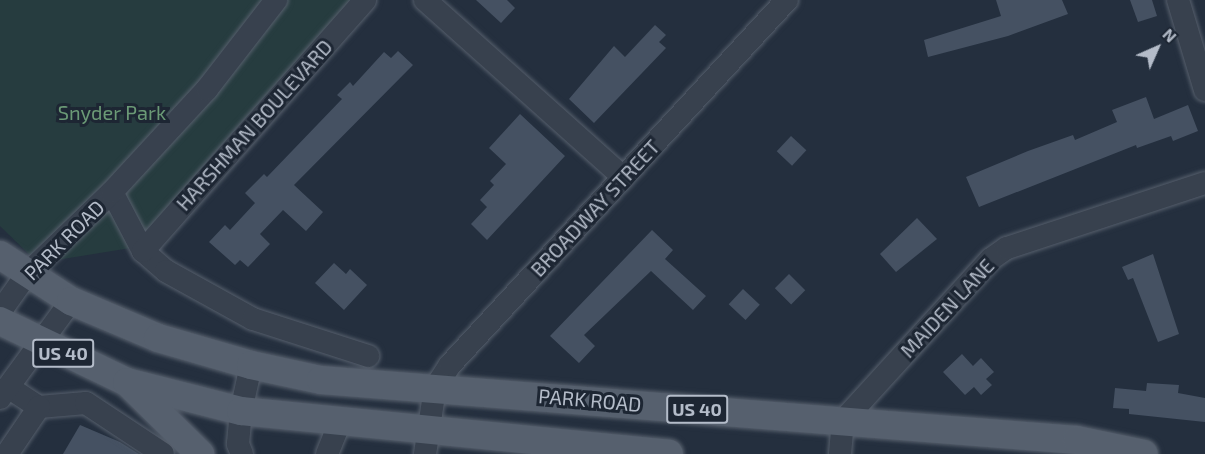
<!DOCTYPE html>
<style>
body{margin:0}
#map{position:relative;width:1205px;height:454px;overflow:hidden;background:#242f3e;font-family:"Exo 2",sans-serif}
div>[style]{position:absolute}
.green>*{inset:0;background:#263c3f}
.building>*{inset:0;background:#455162;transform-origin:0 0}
.roads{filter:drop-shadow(0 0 2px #565f6c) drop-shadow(0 0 2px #565f6c)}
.minor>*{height:22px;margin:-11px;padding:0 11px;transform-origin:11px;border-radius:11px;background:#38414e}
.major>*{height:28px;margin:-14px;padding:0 14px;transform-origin:14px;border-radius:14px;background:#56606e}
span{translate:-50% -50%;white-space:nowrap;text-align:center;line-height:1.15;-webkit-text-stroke:6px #1d2633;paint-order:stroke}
.shield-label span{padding:2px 4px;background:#1d2633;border:2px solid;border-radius:4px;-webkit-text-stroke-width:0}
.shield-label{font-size:18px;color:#b4bcc9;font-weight:700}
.park-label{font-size:20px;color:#6b9a76}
.street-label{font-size:20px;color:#b4bcc9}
.north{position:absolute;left:1127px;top:18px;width:60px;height:60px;-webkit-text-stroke:4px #1d2633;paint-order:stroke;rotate:45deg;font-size:16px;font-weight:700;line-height:24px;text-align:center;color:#b4bcc9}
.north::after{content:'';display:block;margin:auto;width:21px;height:27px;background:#b4bcc9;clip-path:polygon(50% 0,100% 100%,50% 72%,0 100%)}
</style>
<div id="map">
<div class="green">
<div style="clip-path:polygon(0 0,364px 0,143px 246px,38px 263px,0 226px)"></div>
</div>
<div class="building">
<div style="clip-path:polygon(476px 0,507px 0,515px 8px,501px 23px)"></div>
<div style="clip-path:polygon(996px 0,1062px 0,1068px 14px,1008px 36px,928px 57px,924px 40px,1001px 16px)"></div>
<div style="clip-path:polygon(1130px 0,1152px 0,1157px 16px,1138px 22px)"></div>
<div style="clip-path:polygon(655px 25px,666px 35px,659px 42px,666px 48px,594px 123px,569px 99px,614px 46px,625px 57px)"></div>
<div style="clip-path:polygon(398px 51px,413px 65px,294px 185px,323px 212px,306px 231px,283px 210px,260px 234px,270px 244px,248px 267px,240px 260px,235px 265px,209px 242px,225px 225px,230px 230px,255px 203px,245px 193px,264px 174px,267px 177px,342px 99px,337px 95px,350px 82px,353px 86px,384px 52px,391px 58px)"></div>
<div style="clip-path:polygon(1146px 97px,1154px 119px,1188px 105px,1198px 131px,1173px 141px,1171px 136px,1137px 148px,1136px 145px,979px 207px,966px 177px,1028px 151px,1073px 135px,1075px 140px,1117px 122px,1112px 110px)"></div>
<div style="clip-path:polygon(520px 114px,565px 156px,487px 240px,471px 224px,487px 207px,480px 200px,494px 185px,490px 181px,506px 164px,489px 148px)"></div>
<div style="left:791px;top:136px;width:21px;height:21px;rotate:43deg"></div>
<div style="clip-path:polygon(917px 218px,937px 239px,896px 272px,880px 254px)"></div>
<div style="clip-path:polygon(652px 230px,673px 250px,665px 259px,706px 296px,693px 310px,651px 271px,584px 335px,595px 346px,579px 363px,550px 336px)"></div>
<div style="clip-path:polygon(1153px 254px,1179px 334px,1158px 342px,1133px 278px,1128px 280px,1122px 267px)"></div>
<div style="clip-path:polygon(334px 263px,346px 274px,350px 269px,367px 285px,344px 310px,315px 283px)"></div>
<div style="left:789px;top:274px;width:23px;height:20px;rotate:45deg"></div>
<div style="left:743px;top:289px;width:23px;height:21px;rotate:43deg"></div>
<div style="clip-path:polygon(962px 354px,973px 366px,981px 358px,994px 372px,986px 379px,992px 385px,981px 395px,974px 387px,965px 395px,943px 372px)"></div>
<div style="clip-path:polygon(1147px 383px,1179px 385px,1178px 393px,1205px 398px,1205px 422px,1129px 414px,1129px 409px,1113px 408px,1115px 388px,1146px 391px)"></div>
<div style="clip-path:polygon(80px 425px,120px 442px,139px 454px,63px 454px)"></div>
</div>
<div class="roads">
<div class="minor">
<div style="left:425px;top:0;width:266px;rotate:41.8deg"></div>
<div style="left:1178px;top:0;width:94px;rotate:73.3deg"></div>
<div style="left:112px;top:192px;width:67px;rotate:62.3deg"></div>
<div style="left:143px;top:251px;width:30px;rotate:41deg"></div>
<div style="left:166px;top:271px;width:99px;rotate:28.9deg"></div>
<div style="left:253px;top:319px;width:121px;rotate:17.8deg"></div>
<div style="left:143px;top:251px;width:335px;rotate:-48.5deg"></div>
<div style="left:0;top:312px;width:47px;rotate:-54.6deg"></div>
<div style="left:27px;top:274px;width:118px;rotate:-44deg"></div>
<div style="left:112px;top:192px;width:140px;rotate:-47.3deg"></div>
<div style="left:207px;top:89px;width:113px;rotate:-52.2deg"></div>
<div style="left:8px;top:387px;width:37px;rotate:33deg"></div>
<div style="left:39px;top:407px;width:47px;rotate:-4.9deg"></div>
<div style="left:86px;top:403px;width:92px;rotate:33.5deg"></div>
<div style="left:0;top:398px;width:120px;rotate:-53.8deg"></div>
<div style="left:7px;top:454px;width:57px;rotate:-55.8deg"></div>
<div style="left:242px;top:454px;width:11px;rotate:-112deg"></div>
<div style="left:238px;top:444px;width:33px;rotate:-85deg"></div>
<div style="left:241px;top:411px;width:47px;rotate:-77.7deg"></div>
<div style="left:327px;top:454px;width:35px;rotate:-68deg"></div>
<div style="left:425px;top:454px;width:67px;rotate:-81.4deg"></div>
<div style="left:435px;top:388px;width:27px;rotate:-57deg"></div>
<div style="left:450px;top:365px;width:497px;rotate:-47.3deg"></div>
<div style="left:840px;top:454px;width:33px;rotate:-85deg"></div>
<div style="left:843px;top:421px;width:219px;rotate:-47.6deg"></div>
<div style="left:991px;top:259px;width:19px;rotate:-35deg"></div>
<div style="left:1007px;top:248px;width:208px;rotate:-18.2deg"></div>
</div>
<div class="major">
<div style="left:0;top:255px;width:85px;rotate:32.9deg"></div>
<div style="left:71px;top:301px;width:95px;rotate:23deg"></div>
<div style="left:158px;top:338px;width:97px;rotate:16.2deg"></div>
<div style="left:251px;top:365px;width:72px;rotate:12.1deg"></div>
<div style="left:321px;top:380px;width:758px;rotate:4.54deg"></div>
<div style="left:1077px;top:440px;width:68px;rotate:11.8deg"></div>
<div style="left:0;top:321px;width:141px;rotate:25.7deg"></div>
<div style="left:127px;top:382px;width:118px;rotate:14.3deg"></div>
<div style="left:241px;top:411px;width:430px;rotate:5.7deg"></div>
<div style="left:127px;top:382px;width:103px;rotate:44.6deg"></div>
</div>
</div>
<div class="shield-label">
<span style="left:63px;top:353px">US 40</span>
<span style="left:697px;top:409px">US 40</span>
</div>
<div class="park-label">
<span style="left:112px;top:112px">Snyder Park</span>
</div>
<div class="street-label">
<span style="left:254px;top:125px;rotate:-48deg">HARSHMAN BOULEVARD</span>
<span style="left:595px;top:208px;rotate:-47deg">BROADWAY STREET</span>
<span style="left:64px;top:240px;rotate:-45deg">PARK ROAD</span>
<span style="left:947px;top:308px;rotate:-47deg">MAIDEN LANE</span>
<span style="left:590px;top:400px;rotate:5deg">PARK ROAD</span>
</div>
<div class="north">N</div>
</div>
